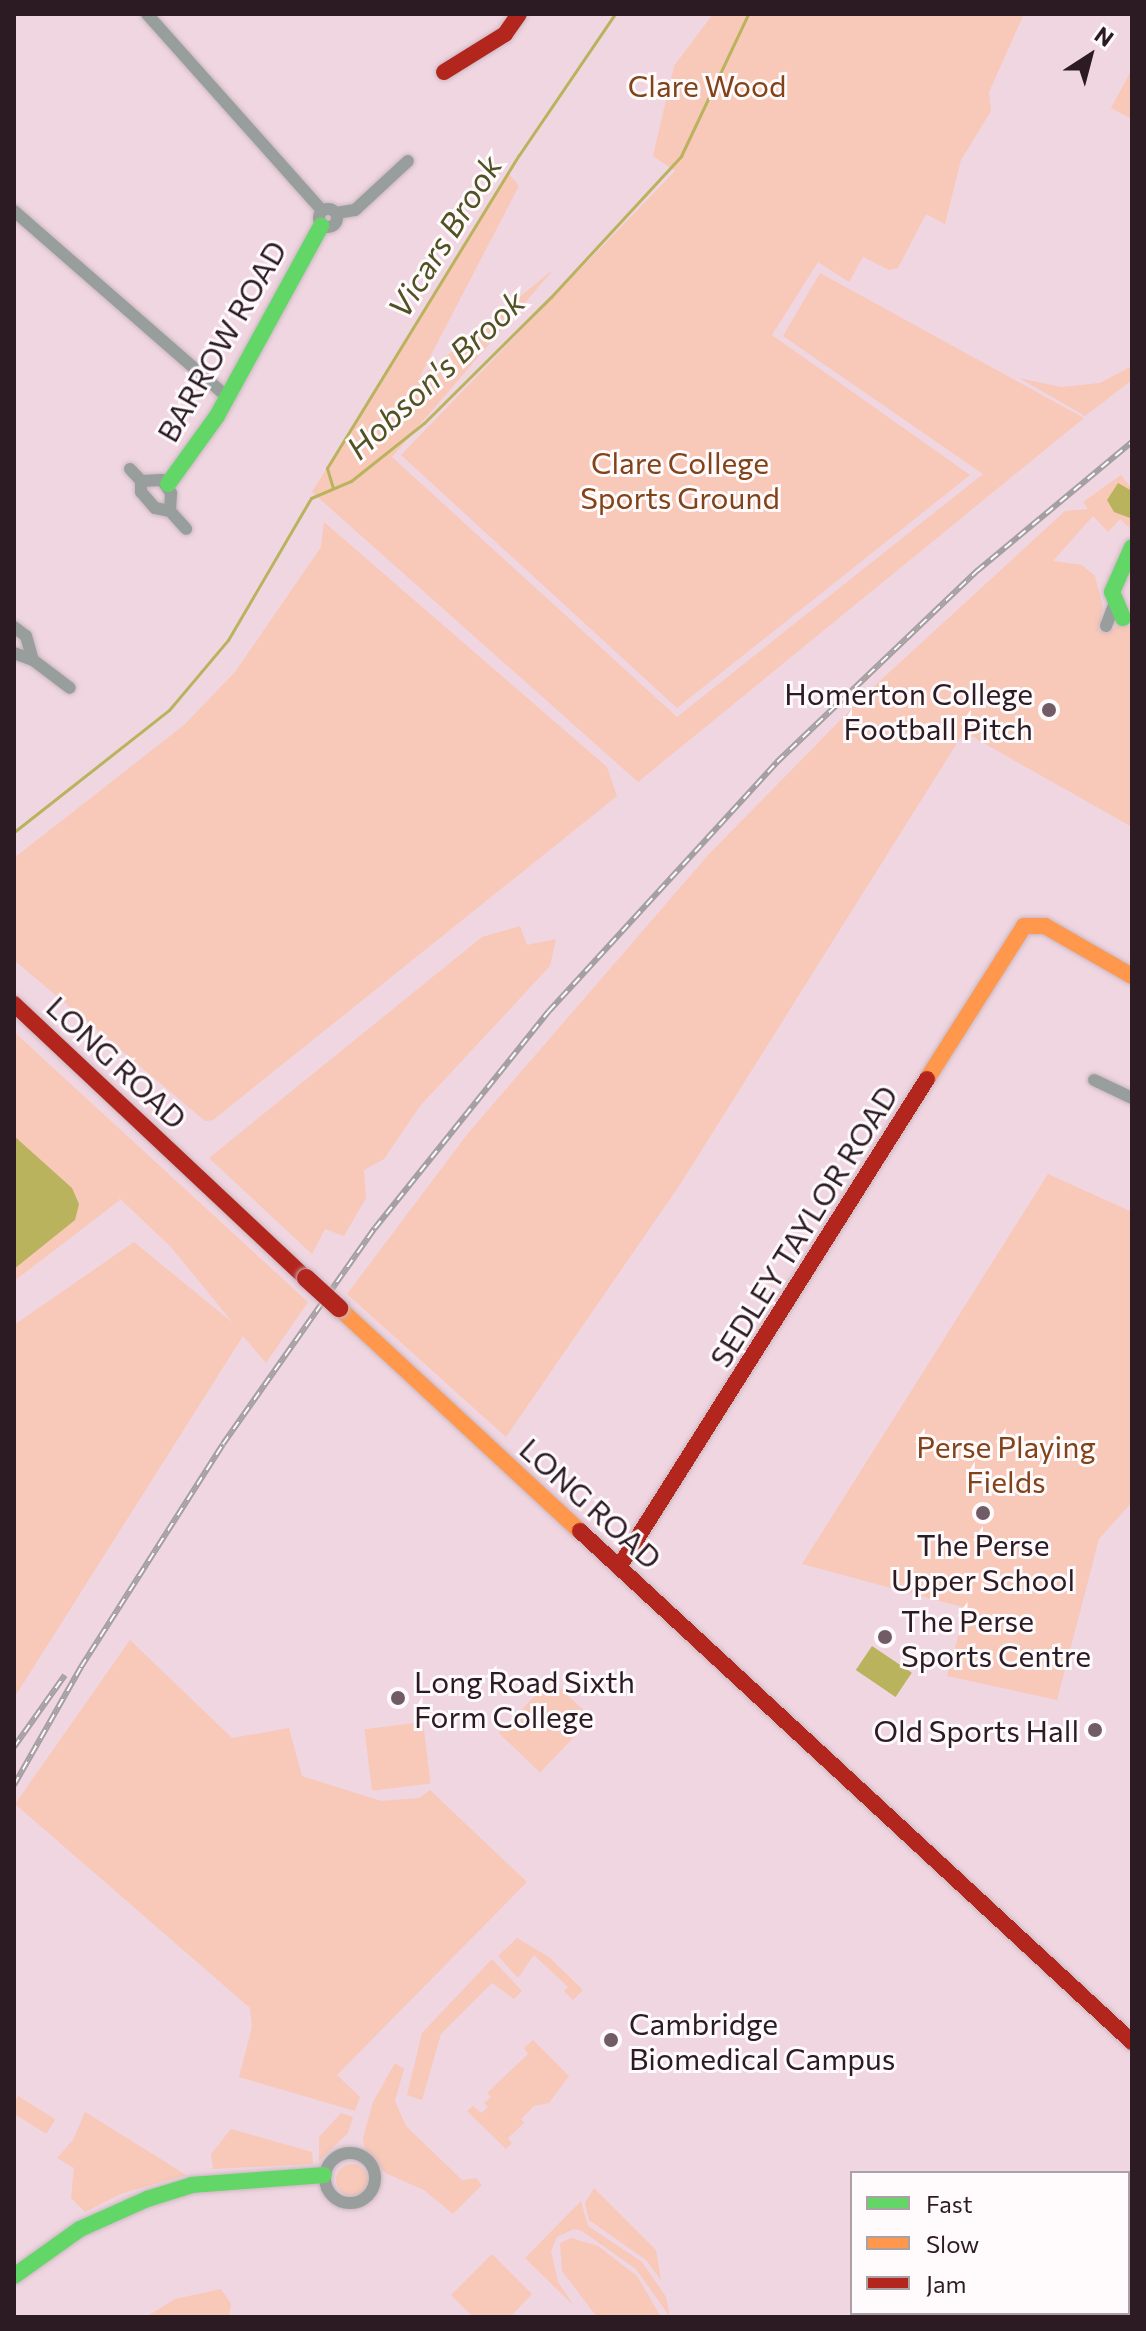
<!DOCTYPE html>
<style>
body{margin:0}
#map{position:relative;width:1146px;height:2331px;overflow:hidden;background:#f0d6e1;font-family:Commissioner,sans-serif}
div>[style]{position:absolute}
.green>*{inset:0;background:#f8c8b8;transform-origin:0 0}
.round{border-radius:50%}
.water>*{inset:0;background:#b9b35d;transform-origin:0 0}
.stream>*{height:3px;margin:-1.5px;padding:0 1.5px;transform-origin:1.5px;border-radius:1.5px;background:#b9b35d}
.roads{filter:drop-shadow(0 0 2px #cab7c0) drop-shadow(0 0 2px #cab7c0)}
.street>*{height:12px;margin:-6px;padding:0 6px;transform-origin:6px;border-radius:6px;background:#989e9c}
.street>.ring{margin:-6px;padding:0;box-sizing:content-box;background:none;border:12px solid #989e9c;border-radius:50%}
.fast>*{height:16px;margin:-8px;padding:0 8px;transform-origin:8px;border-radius:8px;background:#63d668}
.slow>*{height:16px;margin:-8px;padding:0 8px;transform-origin:8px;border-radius:8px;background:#ff974d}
.jam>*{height:16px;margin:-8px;padding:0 8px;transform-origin:8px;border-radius:8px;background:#b3261e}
.rail>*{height:6px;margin-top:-3px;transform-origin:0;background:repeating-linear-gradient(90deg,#fffafc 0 9px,#a49fa1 0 18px);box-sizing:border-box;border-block:2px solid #a49fa1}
.bridges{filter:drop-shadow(0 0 2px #cab7c0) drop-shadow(0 0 2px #cab7c0)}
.jam-bridge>*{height:18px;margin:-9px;padding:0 9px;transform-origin:9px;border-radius:9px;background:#b3261e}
.dots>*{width:22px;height:22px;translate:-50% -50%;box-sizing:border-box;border:4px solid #fffafc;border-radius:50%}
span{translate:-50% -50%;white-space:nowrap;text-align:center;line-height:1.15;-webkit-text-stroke:6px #fffafc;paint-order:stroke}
.park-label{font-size:30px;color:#834318}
.street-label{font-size:30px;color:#2c1b23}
.poi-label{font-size:30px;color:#2c1b23}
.right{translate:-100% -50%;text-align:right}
.left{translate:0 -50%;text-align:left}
.water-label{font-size:32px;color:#515223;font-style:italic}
.frame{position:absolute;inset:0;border:16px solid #2c1b23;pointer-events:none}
.legend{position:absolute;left:850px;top:2171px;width:280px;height:144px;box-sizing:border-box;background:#fffafc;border:2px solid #aba1a5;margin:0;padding:10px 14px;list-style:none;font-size:24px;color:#2c1b23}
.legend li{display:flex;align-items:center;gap:16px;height:40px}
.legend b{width:40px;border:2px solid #aba1a5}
.north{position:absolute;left:1050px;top:16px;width:80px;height:80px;-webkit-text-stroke:6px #fffafc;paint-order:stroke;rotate:36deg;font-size:22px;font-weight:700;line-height:32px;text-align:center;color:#2c1b23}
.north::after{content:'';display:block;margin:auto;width:28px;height:36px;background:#2c1b23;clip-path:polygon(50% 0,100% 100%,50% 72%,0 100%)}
</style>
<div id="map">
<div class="green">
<div style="clip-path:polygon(713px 14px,1024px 14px,989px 92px,991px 111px,961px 160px,945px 224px,926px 214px,898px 268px,889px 270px,863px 257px,849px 282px,818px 262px,772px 335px,970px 475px,677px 708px,401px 455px,675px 171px,653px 156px,674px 66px)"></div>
<div style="clip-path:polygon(1132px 69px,1132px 119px,1111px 108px)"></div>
<div style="clip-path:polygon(509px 174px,519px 186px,419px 378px,554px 269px,392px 457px,677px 717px,983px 474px,783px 336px,820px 273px,1084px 418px,638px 782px,312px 492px)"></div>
<div style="clip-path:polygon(1132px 366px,1132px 380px,1085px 416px,1019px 378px,1061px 387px,1100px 383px)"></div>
<div style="clip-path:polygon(1121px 475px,1132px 489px,1132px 530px,1120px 519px,1108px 532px,1093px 516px,1053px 561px,1082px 565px,1095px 576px,1103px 607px,1099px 630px,1107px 633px,1120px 623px,1132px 627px,1132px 827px,964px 732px,681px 1183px,506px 1437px,347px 1294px,469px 1132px,709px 854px,870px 690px,1065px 511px,1088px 509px,1083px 502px)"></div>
<div style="clip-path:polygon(324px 522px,607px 767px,617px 796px,213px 1120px,205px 1121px,14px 960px,14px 858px,184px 725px,235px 672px,321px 547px)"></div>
<div style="clip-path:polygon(520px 926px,527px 945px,556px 939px,550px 966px,420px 1106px,384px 1159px,364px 1170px,366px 1198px,344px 1236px,325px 1229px,312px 1254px,209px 1158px,482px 937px)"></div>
<div style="clip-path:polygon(14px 1032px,308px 1302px,266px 1363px,243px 1336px,14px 1698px,14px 1325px,134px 1242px,233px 1323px,171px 1247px,117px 1196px,120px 1200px,14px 1281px)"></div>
<div style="clip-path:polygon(1048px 1174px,1132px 1212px,1132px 1502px,1099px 1539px,1057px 1700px,947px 1676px,966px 1608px,802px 1564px)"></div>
<div style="clip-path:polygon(130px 1640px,232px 1738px,289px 1728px,302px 1776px,381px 1801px,419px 1798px,430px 1790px,527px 1882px,337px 2075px,360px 2097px,355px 2111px,239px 2077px,252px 2027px,250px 2008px,15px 1804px)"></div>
<div style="left:551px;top:1679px;width:57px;height:75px;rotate:44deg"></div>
<div style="left:423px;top:1722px;width:62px;height:59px;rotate:83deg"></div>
<div style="clip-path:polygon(517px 1938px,549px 1957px,583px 1990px,573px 2000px,564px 1991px,568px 1987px,534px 1955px,518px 1978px,498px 1956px)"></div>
<div style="clip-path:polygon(492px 1959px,522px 1991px,514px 1999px,492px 1983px,441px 2034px,422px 2100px,407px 2095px,422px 2033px)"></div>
<div style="clip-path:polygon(533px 2040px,569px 2076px,549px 2103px,534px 2106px,521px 2119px,524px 2123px,508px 2138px,512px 2143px,506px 2149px,467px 2111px,473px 2106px,481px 2113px,488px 2107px,484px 2103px,491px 2097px,487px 2093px,528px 2054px,524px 2048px)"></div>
<div style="clip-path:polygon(395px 2063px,404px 2069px,395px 2101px,406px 2126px,462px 2180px,476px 2178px,482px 2185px,453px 2214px,424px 2190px,385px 2173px,365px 2150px,363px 2138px,373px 2102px)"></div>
<div style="left:18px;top:2096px;width:44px;height:17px;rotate:32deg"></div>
<div style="clip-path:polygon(85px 2112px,167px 2163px,186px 2175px,123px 2193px,85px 2212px,71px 2198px,74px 2168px,57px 2158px,73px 2140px)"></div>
<div style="clip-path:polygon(341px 2113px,353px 2117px,348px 2133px,319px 2161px,319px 2137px)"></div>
<div style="clip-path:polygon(231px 2129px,312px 2152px,313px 2164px,213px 2169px,211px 2154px)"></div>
<div class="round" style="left:336px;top:2164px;width:32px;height:32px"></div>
<div style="clip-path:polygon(594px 2188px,656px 2250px,661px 2280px,646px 2260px,589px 2220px,585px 2203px)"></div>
<div style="clip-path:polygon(581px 2201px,588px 2226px,642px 2262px,666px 2297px,670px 2317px,636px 2269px,582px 2231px,574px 2229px,557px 2237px,551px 2251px,558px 2282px,574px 2306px,525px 2258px)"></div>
<div style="clip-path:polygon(571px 2238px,598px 2246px,637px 2276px,661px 2317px,597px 2317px,562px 2271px,560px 2243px)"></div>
<div style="clip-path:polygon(492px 2254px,532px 2294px,510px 2317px,473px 2317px,451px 2295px)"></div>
<div style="clip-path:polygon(221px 2289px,231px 2304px,229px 2317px,146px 2317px,175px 2299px)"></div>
</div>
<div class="water">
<div style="clip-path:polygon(1118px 483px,1132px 491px,1130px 518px,1114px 512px,1107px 500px)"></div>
<div style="clip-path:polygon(14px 1136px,72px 1188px,79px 1204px,75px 1220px,14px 1269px)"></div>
<div style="left:872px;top:1646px;width:48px;height:29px;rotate:34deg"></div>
</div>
<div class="stream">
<div style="left:333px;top:488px;width:21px;rotate:-107deg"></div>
<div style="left:327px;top:468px;width:367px;rotate:-58.5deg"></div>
<div style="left:519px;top:155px;width:171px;rotate:-55.8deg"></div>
<div style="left:14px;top:832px;width:197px;rotate:-38.2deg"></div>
<div style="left:169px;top:710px;width:92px;rotate:-49.9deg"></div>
<div style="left:228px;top:640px;width:164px;rotate:-59.7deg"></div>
<div style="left:311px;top:498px;width:43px;rotate:-23deg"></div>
<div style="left:351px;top:481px;width:93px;rotate:-38.5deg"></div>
<div style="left:424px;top:423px;width:179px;rotate:-44.8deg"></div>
<div style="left:551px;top:297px;width:192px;rotate:-47.3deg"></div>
<div style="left:681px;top:156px;width:157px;rotate:-64.7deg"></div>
</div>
<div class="roads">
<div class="street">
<div style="left:147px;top:14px;width:261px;rotate:48.3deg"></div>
<div class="ring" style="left:319px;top:209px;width:6px;height:6px"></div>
<div style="left:14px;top:211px;width:280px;rotate:41.1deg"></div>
<div style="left:336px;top:213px;width:19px;rotate:-9deg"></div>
<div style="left:355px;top:210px;width:72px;rotate:-42.8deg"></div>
<div style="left:130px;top:469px;width:16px;rotate:47deg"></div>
<div style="left:162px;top:480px;width:16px;rotate:55deg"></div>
<div style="left:171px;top:493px;width:18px;rotate:93deg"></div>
<div style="left:170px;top:511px;width:15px;rotate:-169deg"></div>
<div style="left:155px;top:508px;width:21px;rotate:-131deg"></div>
<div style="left:141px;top:492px;width:11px;rotate:-90deg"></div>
<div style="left:141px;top:481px;width:21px;rotate:-3deg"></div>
<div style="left:170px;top:511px;width:24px;rotate:48deg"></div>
<div style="left:1106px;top:626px;width:22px;rotate:-69deg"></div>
<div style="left:14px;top:627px;width:15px;rotate:37deg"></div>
<div style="left:26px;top:636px;width:25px;rotate:74deg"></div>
<div style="left:33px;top:660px;width:20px;rotate:-160deg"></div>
<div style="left:33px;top:660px;width:46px;rotate:37.1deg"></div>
<div style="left:1094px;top:1080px;width:42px;rotate:25.3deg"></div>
<div class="ring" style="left:325px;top:2153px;width:38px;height:38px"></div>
</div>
<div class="fast">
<div style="left:168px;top:484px;width:84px;rotate:-54.2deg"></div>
<div style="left:217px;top:416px;width:217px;rotate:-61.3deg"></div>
<div style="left:1123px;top:618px;width:28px;rotate:-113deg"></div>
<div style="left:1112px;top:592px;width:49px;rotate:-66deg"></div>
<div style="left:14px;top:2276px;width:81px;rotate:-35.5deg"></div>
<div style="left:80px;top:2229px;width:73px;rotate:-24.1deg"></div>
<div style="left:147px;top:2199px;width:47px;rotate:-17.3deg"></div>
<div style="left:192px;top:2185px;width:132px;rotate:-4.3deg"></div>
</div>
<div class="slow">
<div style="left:927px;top:1079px;width:181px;rotate:-57.6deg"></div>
<div style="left:1024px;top:926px;width:21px"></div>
<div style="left:1045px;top:926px;width:100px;rotate:29.9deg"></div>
<div style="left:339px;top:1308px;width:328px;rotate:42.8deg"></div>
</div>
<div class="jam">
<div style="left:444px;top:72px;width:72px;rotate:-31.9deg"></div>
<div style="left:505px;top:34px;width:24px;rotate:-55deg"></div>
<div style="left:14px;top:1004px;width:400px;rotate:43.2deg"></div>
<div style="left:580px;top:1531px;width:752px;rotate:42.79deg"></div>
<div style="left:619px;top:1567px;width:577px;rotate:-57.74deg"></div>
</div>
</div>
<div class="rail">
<div style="left:14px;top:1747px;width:88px;rotate:-54.7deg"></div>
<div style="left:14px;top:1785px;width:136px;rotate:-60.4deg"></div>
<div style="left:81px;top:1667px;width:264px;rotate:-57.5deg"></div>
<div style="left:223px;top:1444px;width:264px;rotate:-54.9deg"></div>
<div style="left:375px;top:1228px;width:278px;rotate:-51.3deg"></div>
<div style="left:549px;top:1011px;width:338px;rotate:-47.5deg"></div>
<div style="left:777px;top:762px;width:277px;rotate:-43.7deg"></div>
<div style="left:977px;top:571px;width:202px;rotate:-39.8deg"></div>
</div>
<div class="bridges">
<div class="jam-bridge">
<div style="left:306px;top:1278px;width:45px;rotate:42.3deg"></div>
</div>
</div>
<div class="dots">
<div style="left:1049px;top:710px;background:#715c66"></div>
<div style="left:983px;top:1513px;background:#715c66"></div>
<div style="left:885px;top:1637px;background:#715c66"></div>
<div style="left:398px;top:1698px;background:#715c66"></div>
<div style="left:1095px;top:1730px;background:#715c66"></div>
<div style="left:611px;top:2040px;background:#715c66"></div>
</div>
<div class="park-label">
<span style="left:707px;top:85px">Clare Wood</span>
<span style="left:680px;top:479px">Clare College<br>Sports Ground</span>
<span style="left:1006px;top:1463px">Perse Playing<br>Fields</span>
</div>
<div class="street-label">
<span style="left:221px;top:341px;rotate:-60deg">BARROW ROAD</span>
<span style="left:117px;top:1062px;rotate:43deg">LONG ROAD</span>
<span style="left:803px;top:1226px;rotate:-58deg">SEDLEY TAYLOR ROAD</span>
<span style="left:591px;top:1503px;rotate:42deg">LONG ROAD</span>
</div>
<div class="poi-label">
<span class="right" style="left:1033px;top:710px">Homerton College<br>Football Pitch</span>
<span style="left:983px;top:1561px">The Perse<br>Upper School</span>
<span class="left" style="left:901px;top:1637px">The Perse<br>Sports Centre</span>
<span class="left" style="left:414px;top:1698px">Long Road Sixth<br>Form College</span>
<span class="right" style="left:1079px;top:1730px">Old Sports Hall</span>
<span class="left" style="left:629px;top:2040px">Cambridge<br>Biomedical Campus</span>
</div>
<div class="water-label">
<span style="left:444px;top:236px;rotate:-58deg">Vicars Brook</span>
<span style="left:435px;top:374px;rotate:-43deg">Hobson's Brook</span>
</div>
<div class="frame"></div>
<ul class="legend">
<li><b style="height:10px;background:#63d668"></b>Fast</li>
<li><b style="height:10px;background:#ff974d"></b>Slow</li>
<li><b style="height:10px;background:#b3261e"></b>Jam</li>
</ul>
<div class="north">N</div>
</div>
